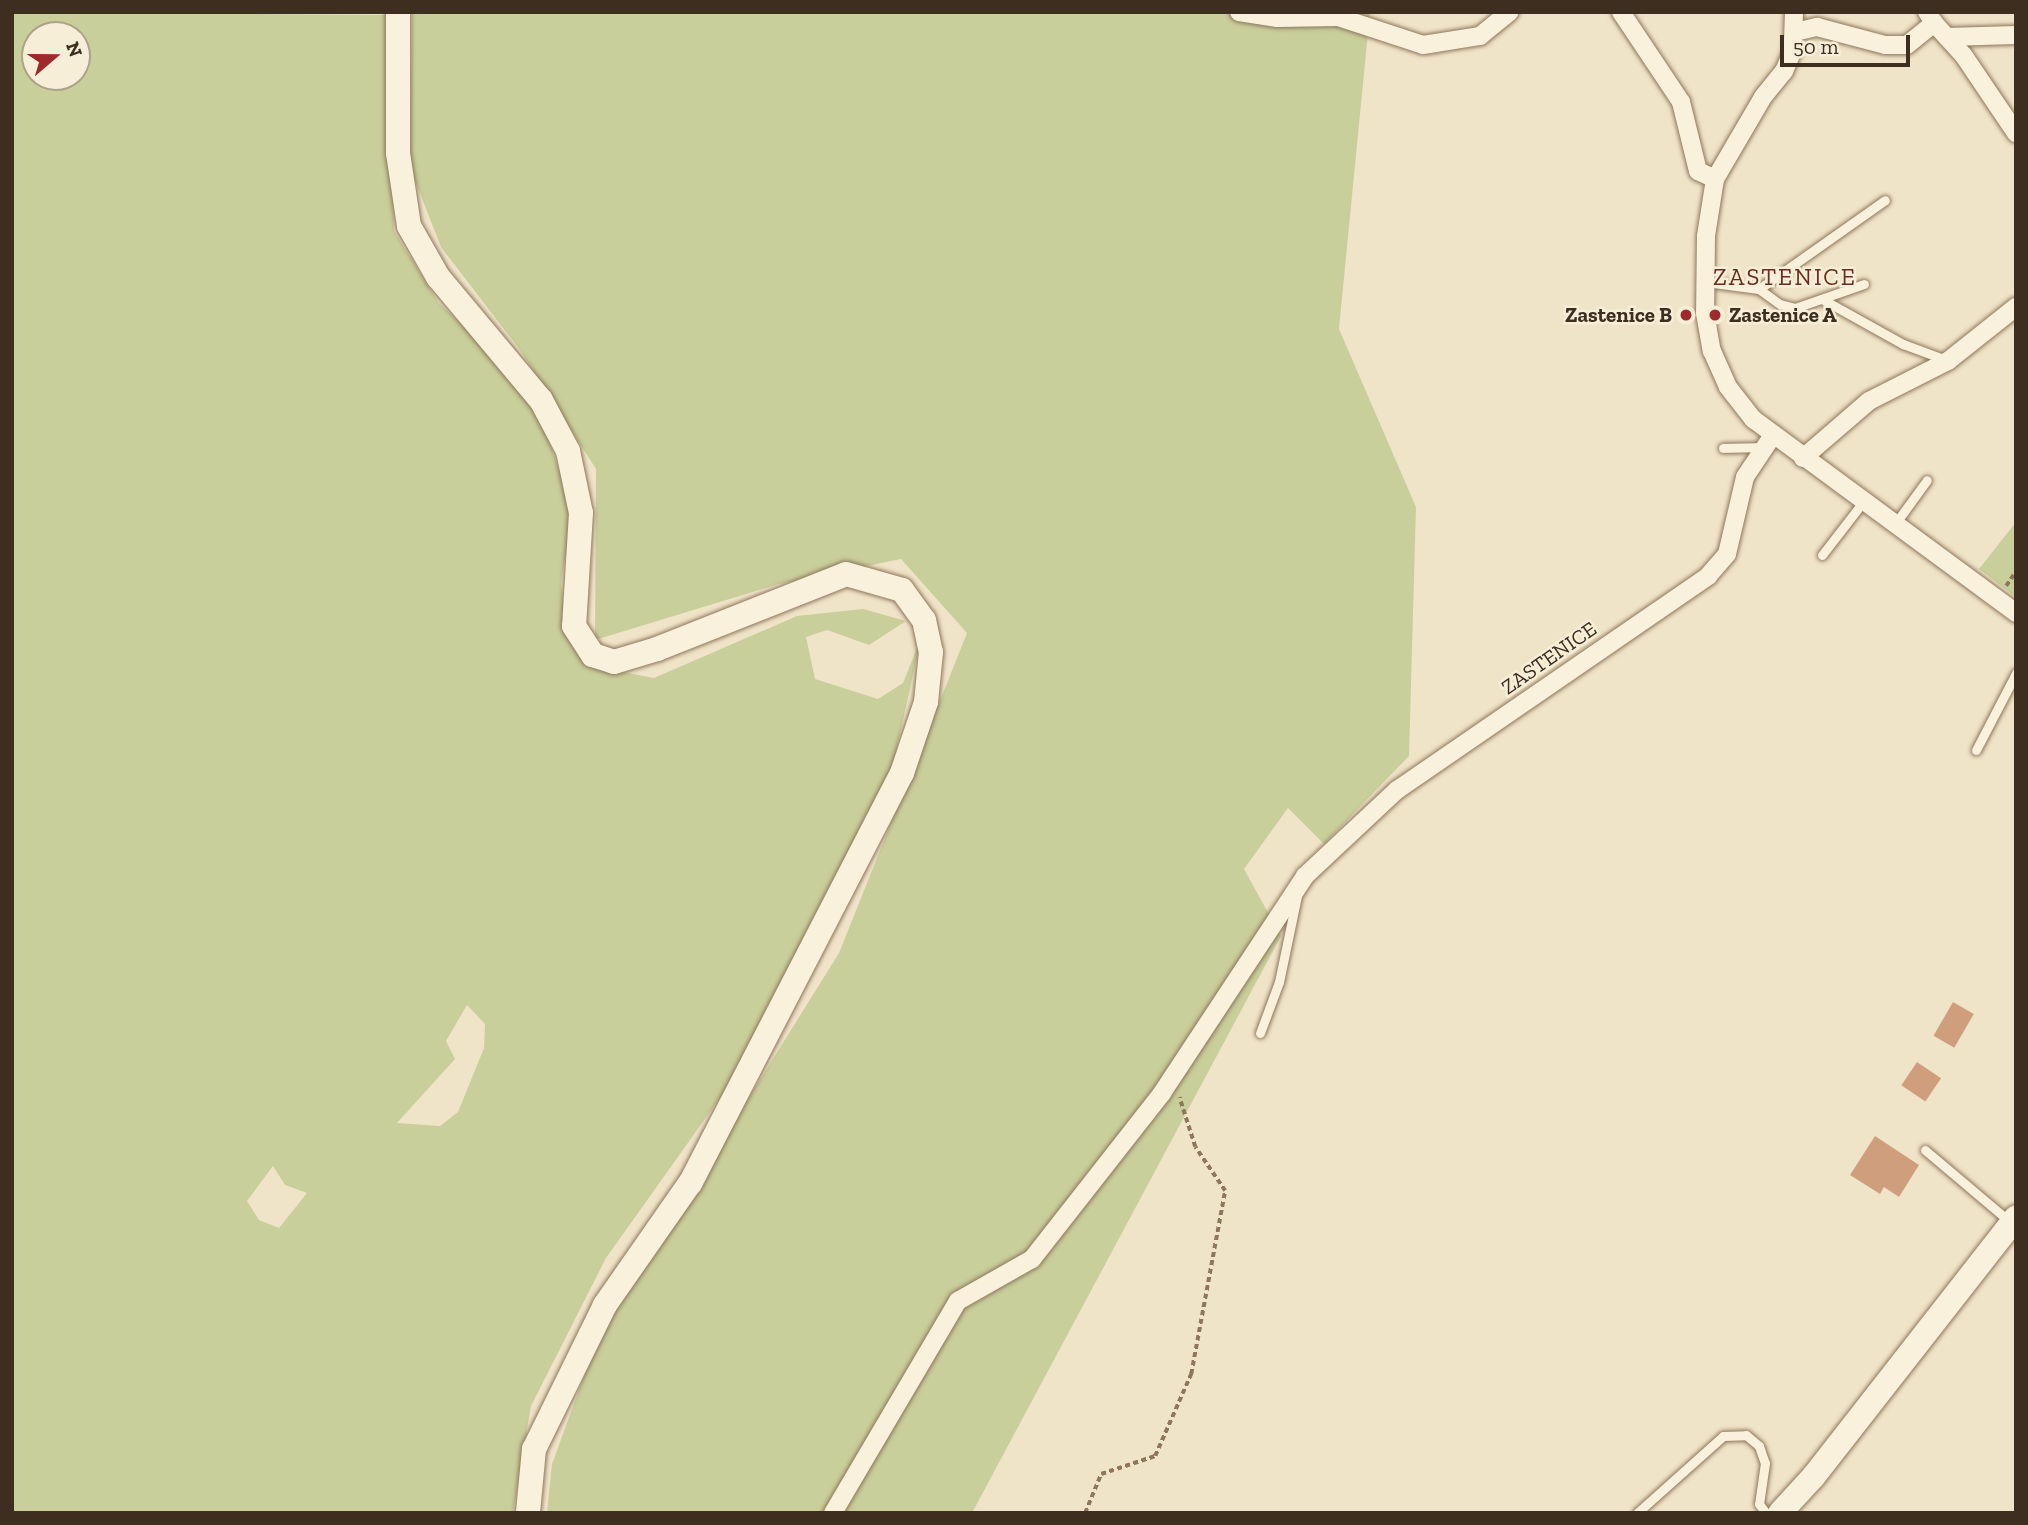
<!DOCTYPE html>
<style>
body{margin:0}
#map{position:relative;width:2028px;height:1525px;overflow:hidden;background:#f0e4c8;font-family:"Zilla Slab",serif}
div>[style]{position:absolute}
.green>*{inset:0;background:#c9cf9b}
.building>*{inset:0;background:#cf9f7d;transform-origin:0 0}
.path>*{height:3.5px;margin-top:-1.75px;transform-origin:0;background:repeating-linear-gradient(90deg,#8d765c 0 5px,transparent 0 8.5px)}
.roads{filter:drop-shadow(0 0 2px #8d765c) drop-shadow(0 0 2px #8d765c)}
.service>*{height:9px;margin:-4.5px;padding:0 4.5px;transform-origin:4.5px;border-radius:4.5px;background:#faf1dc}
.minor>*{height:18px;margin:-9px;padding:0 9px;transform-origin:9px;border-radius:9px;background:#faf1dc}
.secondary>*{height:24px;margin:-12px;padding:0 12px;transform-origin:12px;border-radius:12px;background:#faf1dc}
.dots>*{width:19px;height:19px;translate:-50% -50%;box-sizing:border-box;border:4px solid #f7eed8;border-radius:50%}
span{translate:-50% -50%;white-space:nowrap;text-align:center;line-height:1.15;-webkit-text-stroke:5px #f7eed8;paint-order:stroke}
.poi-label{font-size:21px;color:#3d2e20;font-weight:700}
.right{translate:-100% -50%;text-align:right}
.left{translate:0 -50%;text-align:left}
.street-label{font-size:21px;color:#3d2e20}
.quarter-label{font-size:24px;color:#6b2e1e;letter-spacing:2px}
.frame{position:absolute;inset:0;border:14px solid #3d2e20;pointer-events:none}
.north{position:absolute;left:21px;top:21px;width:70px;height:70px;box-sizing:border-box;background:#f7eed8;border:2px solid #ada18e;border-radius:50%;rotate:70deg;font-size:19px;font-weight:700;line-height:28px;text-align:center;color:#3d2e20}
.north::after{content:'';display:block;margin:auto;width:24px;height:32px;background:#9e2a2b;clip-path:polygon(50% 0,100% 100%,50% 72%,0 100%)}
.scale{position:absolute;left:1780px;top:35px;width:130px;height:32px;box-sizing:border-box;border:4px solid #3d2e20;border-top:0;padding-left:9px;font-size:21px;line-height:24px;white-space:nowrap;color:#3d2e20;-webkit-text-stroke:5px #f7eed8;paint-order:stroke}
</style>
<div id="map">
<div class="green">
<div style="clip-path:polygon(evenodd,12px 12px,388px 15px,394px 231px,438px 302px,476px 338px,542px 421px,573px 510px,561px 582px,566px 636px,586px 665px,654px 678px,797px 616px,863px 609px,906px 621px,869px 645px,827px 630px,806px 637px,815px 679px,878px 699px,903px 683px,921px 638px,886px 798px,769px 1029px,606px 1258px,531px 1406px,513px 1513px,12px 1513px,12px 12px,35px 35px,77px 35px,77px 77px,35px 77px,35px 35px,12px 12px,467px 1005px,485px 1024px,484px 1048px,458px 1112px,440px 1126px,397px 1123px,455px 1059px,446px 1041px,467px 1005px,12px 12px,273px 1166px,285px 1185px,307px 1193px,279px 1228px,259px 1220px,247px 1201px,273px 1166px)"></div>
<div style="clip-path:polygon(412px 12px,1370px 12px,1339px 329px,1416px 507px,1409px 756px,1324px 844px,1288px 808px,1244px 869px,1281px 936px,972px 1513px,547px 1513px,552px 1464px,597px 1341px,839px 953px,967px 633px,901px 559px,779px 584px,595px 640px,596px 469px,520px 350px,441px 247px,410px 168px)"></div>
<div style="clip-path:polygon(2016px 522px,2016px 597px,1979px 569px)"></div>
</div>
<div class="building">
<div style="left:1953px;top:1002px;width:24px;height:39px;rotate:30deg"></div>
<div style="left:1917px;top:1062px;width:29px;height:28px;rotate:34deg"></div>
<div style="clip-path:polygon(1875px 1136px,1919px 1165px,1899px 1197px,1884px 1187px,1880px 1194px,1850px 1175px)"></div>
</div>
<div class="path">
<div style="left:2006px;top:586px;width:18px;rotate:-56deg"></div>
<div style="left:1085px;top:1513px;width:42px;rotate:-67.7deg"></div>
<div style="left:1101px;top:1474px;width:57px;rotate:-18.4deg"></div>
<div style="left:1155px;top:1456px;width:90px;rotate:-66.3deg"></div>
<div style="left:1191px;top:1374px;width:186px;rotate:-79.5deg"></div>
<div style="left:1225px;top:1191px;width:53px;rotate:-124.3deg"></div>
<div style="left:1195px;top:1147px;width:52px;rotate:-107.7deg"></div>
</div>
<div class="roads">
<div class="service">
<div style="left:1706px;top:282px;width:53px;rotate:7.5deg"></div>
<div style="left:1759px;top:289px;width:154px;rotate:-35.2deg"></div>
<div style="left:1759px;top:289px;width:26px;rotate:36deg"></div>
<div style="left:1780px;top:304px;width:16px;rotate:15deg"></div>
<div style="left:1795px;top:308px;width:73px;rotate:-19.2deg"></div>
<div style="left:1822px;top:299px;width:93px;rotate:29.1deg"></div>
<div style="left:1903px;top:344px;width:46px;rotate:20.4deg"></div>
<div style="left:1723px;top:448px;width:40px;rotate:-1.4deg"></div>
<div style="left:1895px;top:524px;width:54px;rotate:-54deg"></div>
<div style="left:1822px;top:555px;width:67px;rotate:-52.3deg"></div>
<div style="left:1976px;top:750px;width:87px;rotate:-62.5deg"></div>
<div style="left:1260px;top:1033px;width:54px;rotate:-69.6deg"></div>
<div style="left:1279px;top:982px;width:88px;rotate:-78.2deg"></div>
<div style="left:1925px;top:1150px;width:110px;rotate:40.2deg"></div>
<div style="left:1637px;top:1513px;width:115px;rotate:-41.8deg"></div>
<div style="left:1723px;top:1436px;width:23px;rotate:-2deg"></div>
<div style="left:1746px;top:1435px;width:17px;rotate:40deg"></div>
<div style="left:1759px;top:1446px;width:18px;rotate:71deg"></div>
<div style="left:1765px;top:1463px;width:41px;rotate:98.3deg"></div>
<div style="left:1759px;top:1504px;width:11px;rotate:52deg"></div>
</div>
<div class="minor">
<div style="left:1239px;top:12px;width:39px;rotate:9deg"></div>
<div style="left:1278px;top:18px;width:60px;rotate:-1deg"></div>
<div style="left:1338px;top:17px;width:89px;rotate:18.2deg"></div>
<div style="left:1423px;top:45px;width:58px;rotate:-9deg"></div>
<div style="left:1480px;top:36px;width:38px;rotate:-39deg"></div>
<div style="left:1621px;top:12px;width:108px;rotate:56.3deg"></div>
<div style="left:1681px;top:102px;width:71px;rotate:76.2deg"></div>
<div style="left:1698px;top:171px;width:19px;rotate:25deg"></div>
<div style="left:1794px;top:12px;width:38px;rotate:92deg"></div>
<div style="left:1793px;top:50px;width:23px;rotate:113deg"></div>
<div style="left:1784px;top:71px;width:33px;rotate:129deg"></div>
<div style="left:1763px;top:97px;width:95px;rotate:120.3deg"></div>
<div style="left:1715px;top:179px;width:58px;rotate:99deg"></div>
<div style="left:1706px;top:236px;width:77px;rotate:90.7deg"></div>
<div style="left:1705px;top:313px;width:39px;rotate:80deg"></div>
<div style="left:1712px;top:351px;width:39px;rotate:66deg"></div>
<div style="left:1728px;top:387px;width:41px;rotate:52deg"></div>
<div style="left:1753px;top:419px;width:327px;rotate:36.4deg"></div>
<div style="left:1934px;top:23px;width:45px;rotate:47.7deg"></div>
<div style="left:1964px;top:56px;width:93px;rotate:56deg"></div>
<div style="left:1795px;top:32px;width:23px;rotate:-13deg"></div>
<div style="left:1817px;top:27px;width:70px;rotate:14.8deg"></div>
<div style="left:1885px;top:45px;width:22px"></div>
<div style="left:1907px;top:45px;width:35px;rotate:-39deg"></div>
<div style="left:1934px;top:23px;width:13px;rotate:-122deg"></div>
<div style="left:1947px;top:37px;width:69px;rotate:-1.7deg"></div>
<div style="left:1803px;top:458px;width:87px;rotate:-40.8deg"></div>
<div style="left:1869px;top:401px;width:89px;rotate:-26.9deg"></div>
<div style="left:1948px;top:361px;width:87px;rotate:-38.5deg"></div>
<div style="left:833px;top:1513px;width:246px;rotate:-59.5deg"></div>
<div style="left:958px;top:1301px;width:85px;rotate:-29.6deg"></div>
<div style="left:1032px;top:1259px;width:211px;rotate:-51.9deg"></div>
<div style="left:1162px;top:1093px;width:260px;rotate:-56.6deg"></div>
<div style="left:1305px;top:876px;width:126px;rotate:-43.1deg"></div>
<div style="left:1397px;top:790px;width:378px;rotate:-34.5deg"></div>
<div style="left:1708px;top:576px;width:29px;rotate:-49deg"></div>
<div style="left:1727px;top:554px;width:79px;rotate:-76.8deg"></div>
<div style="left:1745px;top:477px;width:50px;rotate:-56.3deg"></div>
</div>
<div class="secondary">
<div style="left:398px;top:12px;width:141px;rotate:90deg"></div>
<div style="left:398px;top:153px;width:74px;rotate:81.4deg"></div>
<div style="left:409px;top:226px;width:59px;rotate:60.4deg"></div>
<div style="left:438px;top:277px;width:160px;rotate:50.1deg"></div>
<div style="left:541px;top:400px;width:58px;rotate:62.1deg"></div>
<div style="left:568px;top:451px;width:63px;rotate:78.2deg"></div>
<div style="left:581px;top:513px;width:113px;rotate:93.5deg"></div>
<div style="left:574px;top:626px;width:35px;rotate:57deg"></div>
<div style="left:593px;top:655px;width:22px;rotate:18deg"></div>
<div style="left:614px;top:662px;width:45px;rotate:-16.8deg"></div>
<div style="left:657px;top:649px;width:203px;rotate:-21.6deg"></div>
<div style="left:846px;top:574px;width:58px;rotate:15.9deg"></div>
<div style="left:902px;top:590px;width:37px;rotate:54deg"></div>
<div style="left:924px;top:620px;width:33px;rotate:78deg"></div>
<div style="left:931px;top:652px;width:50px;rotate:95.7deg"></div>
<div style="left:926px;top:702px;width:75px;rotate:108.7deg"></div>
<div style="left:902px;top:773px;width:462px;rotate:117.3deg"></div>
<div style="left:690px;top:1183px;width:149px;rotate:124.9deg"></div>
<div style="left:605px;top:1305px;width:161px;rotate:116.2deg"></div>
<div style="left:534px;top:1449px;width:64px;rotate:95.4deg"></div>
<div style="left:1780px;top:1513px;width:50px;rotate:-47.4deg"></div>
<div style="left:1814px;top:1476px;width:328px;rotate:-52deg"></div>
</div>
</div>
<div class="dots">
<div style="left:1686px;top:315px;background:#9e2a2b"></div>
<div style="left:1715px;top:315px;background:#9e2a2b"></div>
</div>
<div class="poi-label">
<span class="right" style="left:1672px;top:315px">Zastenice B</span>
<span class="left" style="left:1729px;top:315px">Zastenice A</span>
</div>
<div class="street-label">
<span style="left:1549px;top:658px;rotate:-35deg">ZASTENICE</span>
</div>
<div class="quarter-label">
<span style="left:1785px;top:277px">ZASTENICE</span>
</div>
<div class="frame"></div>
<div class="north">N</div>
<div class="scale">50 m</div>
</div>
